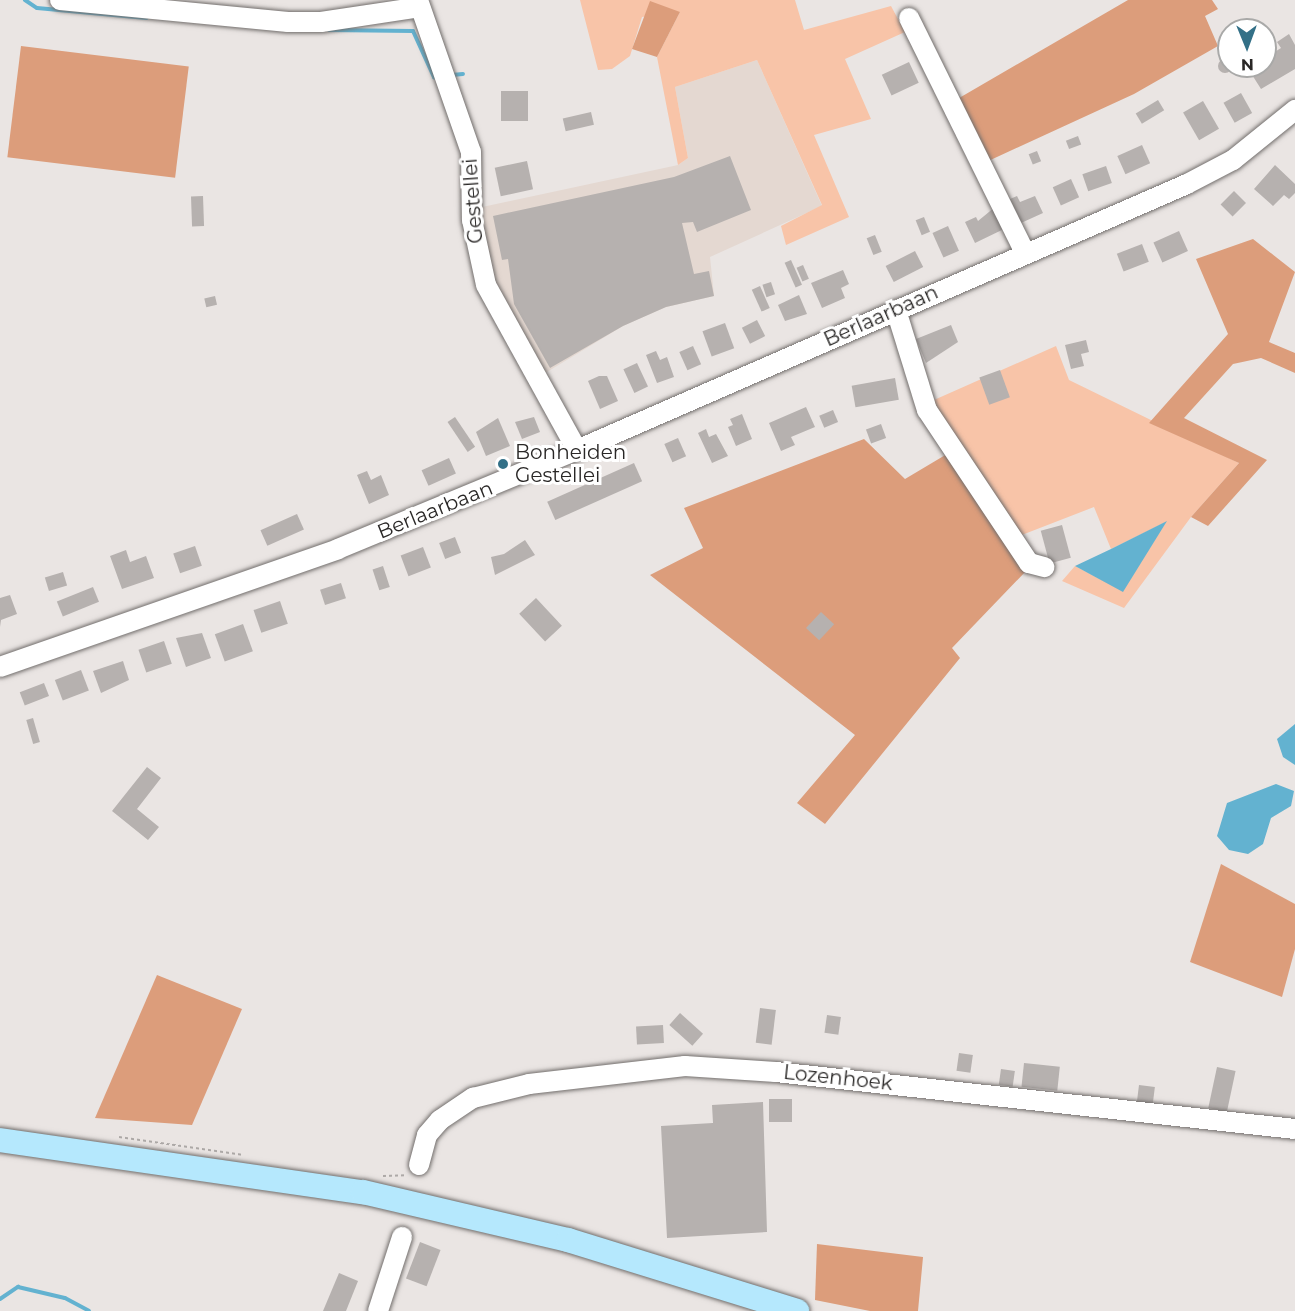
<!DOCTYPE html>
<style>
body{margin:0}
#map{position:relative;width:1295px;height:1311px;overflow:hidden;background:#eae5e3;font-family:Montserrat,sans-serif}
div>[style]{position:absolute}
.built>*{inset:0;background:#e4d8d1}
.green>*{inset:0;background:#f8c4a8}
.forest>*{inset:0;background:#dc9d7b;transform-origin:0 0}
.water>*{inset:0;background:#63b2d0}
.stream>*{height:4px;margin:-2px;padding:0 2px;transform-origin:2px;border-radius:2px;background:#63b2d0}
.building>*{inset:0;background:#b6b1af;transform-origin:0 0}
.round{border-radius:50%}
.path>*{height:2px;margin-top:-1px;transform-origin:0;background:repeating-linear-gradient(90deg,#ada9a7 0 3px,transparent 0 6px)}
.roads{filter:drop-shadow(0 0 2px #726e6c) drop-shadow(0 0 2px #726e6c)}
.minor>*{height:20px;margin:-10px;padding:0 10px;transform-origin:10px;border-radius:10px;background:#fff}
.major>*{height:24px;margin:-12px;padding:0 12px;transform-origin:12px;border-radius:12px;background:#b5e8fd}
.dots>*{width:16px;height:16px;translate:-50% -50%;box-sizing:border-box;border:3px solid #fff;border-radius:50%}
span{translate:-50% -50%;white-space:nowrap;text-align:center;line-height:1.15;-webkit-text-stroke:6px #fff;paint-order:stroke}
.street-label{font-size:20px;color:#292726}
.poi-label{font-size:20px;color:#292726}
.left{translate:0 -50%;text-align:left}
.north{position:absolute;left:1217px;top:18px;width:60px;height:60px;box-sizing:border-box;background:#fff;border:2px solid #a9a9a8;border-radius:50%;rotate:179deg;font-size:16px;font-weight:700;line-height:24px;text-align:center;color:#292726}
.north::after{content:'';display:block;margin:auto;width:21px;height:27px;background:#337087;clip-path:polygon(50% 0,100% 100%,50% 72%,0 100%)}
</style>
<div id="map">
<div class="built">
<div style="clip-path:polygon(757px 60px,822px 206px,710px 257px,714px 296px,666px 307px,623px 326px,537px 378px,501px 314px,473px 209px,678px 165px,688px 158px,675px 87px)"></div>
</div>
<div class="green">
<div style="clip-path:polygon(580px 0,795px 0,804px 30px,891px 6px,905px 32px,845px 59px,871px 119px,814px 135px,849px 217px,786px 245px,781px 226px,822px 205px,757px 60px,675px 87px,688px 158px,678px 165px,657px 57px,680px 12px,642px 17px,630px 56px,612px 69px,598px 70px)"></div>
<div style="clip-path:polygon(1056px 346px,1069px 380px,1239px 463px,1191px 517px,1124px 608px,1062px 581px,1075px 566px,1123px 591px,1166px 522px,1111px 549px,1094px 507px,1006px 541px,947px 454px,934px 400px)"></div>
</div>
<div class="forest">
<div style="clip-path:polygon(1128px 0,1212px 0,1218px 9px,1205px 16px,1218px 46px,1134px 94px,984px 163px,954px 101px)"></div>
<div style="clip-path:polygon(650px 1px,680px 12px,657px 57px,632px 49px)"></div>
<div style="left:21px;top:46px;width:169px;height:112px;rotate:7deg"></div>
<div style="clip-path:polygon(1253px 239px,1295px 272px,1269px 342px,1295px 353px,1295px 373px,1261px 358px,1233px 364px,1184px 418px,1267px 460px,1208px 526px,1191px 517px,1239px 463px,1149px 423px,1228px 334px,1196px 259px)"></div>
<div style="clip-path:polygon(864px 439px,905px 479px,947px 454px,1027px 570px,952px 648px,960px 658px,825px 824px,797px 803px,855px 735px,650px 575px,703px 548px,684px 508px)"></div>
<div style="clip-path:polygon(1221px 864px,1295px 904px,1295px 949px,1282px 997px,1190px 962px)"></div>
<div style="clip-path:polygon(157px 975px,242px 1009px,192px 1125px,95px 1118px)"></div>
<div style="clip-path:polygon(817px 1244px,923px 1257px,918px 1311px,870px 1311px,815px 1300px)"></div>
</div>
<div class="water">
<div style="clip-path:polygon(1167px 521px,1123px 592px,1075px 566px,1111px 549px)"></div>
<div style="clip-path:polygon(1295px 724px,1295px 765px,1283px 757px,1277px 739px)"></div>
<div style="clip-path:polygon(1276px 784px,1294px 791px,1291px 806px,1271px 818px,1263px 844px,1248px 854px,1229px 850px,1217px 836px,1227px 803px)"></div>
</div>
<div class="stream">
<div style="left:25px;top:0;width:14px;rotate:34deg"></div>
<div style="left:37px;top:8px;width:110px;rotate:5.2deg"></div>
<div style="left:329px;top:30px;width:84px;rotate:0.7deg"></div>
<div style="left:413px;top:31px;width:51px;rotate:65.5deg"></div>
<div style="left:434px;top:77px;width:4px"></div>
<div style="left:452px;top:75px;width:11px;rotate:-5deg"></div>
<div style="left:0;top:1299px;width:22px;rotate:-34deg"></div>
<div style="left:18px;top:1287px;width:48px;rotate:13.2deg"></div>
<div style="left:65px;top:1298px;width:27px;rotate:28deg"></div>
</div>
<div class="building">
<div style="clip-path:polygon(1289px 34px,1295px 45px,1295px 69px,1261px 89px,1249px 70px,1273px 61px,1270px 55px,1281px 48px,1277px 42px)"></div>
<div class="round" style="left:1218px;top:59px;width:14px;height:14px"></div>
<div style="left:909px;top:62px;width:23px;height:30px;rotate:65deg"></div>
<div style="left:501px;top:91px;width:27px;height:30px"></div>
<div style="left:1241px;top:93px;width:23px;height:20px;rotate:61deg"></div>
<div style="left:1158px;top:100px;width:12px;height:26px;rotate:59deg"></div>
<div style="left:1203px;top:101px;width:32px;height:23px;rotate:60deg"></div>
<div style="left:591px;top:112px;width:13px;height:29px;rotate:77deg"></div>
<div style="left:1078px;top:136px;width:9px;height:13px;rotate:69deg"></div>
<div style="left:1142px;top:145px;width:20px;height:27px;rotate:66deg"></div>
<div style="left:1037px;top:151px;width:11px;height:9px;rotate:68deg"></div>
<div style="clip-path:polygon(730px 156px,751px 210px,697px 232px,693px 222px,682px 223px,694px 274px,709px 271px,714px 296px,666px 307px,623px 326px,550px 368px,514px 304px,508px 259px,502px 260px,493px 216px,674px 177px)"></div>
<div style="left:527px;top:161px;width:29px;height:33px;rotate:78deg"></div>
<div style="clip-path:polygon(1275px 165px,1295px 184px,1295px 193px,1289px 199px,1284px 195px,1273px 206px,1254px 189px)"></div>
<div style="left:1106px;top:166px;width:18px;height:25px;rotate:71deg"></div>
<div style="left:1071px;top:179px;width:20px;height:20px;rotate:66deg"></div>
<div style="left:1234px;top:191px;width:17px;height:19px;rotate:45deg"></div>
<div style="left:203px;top:196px;width:30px;height:12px;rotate:88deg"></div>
<div style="clip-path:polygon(1017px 196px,1020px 202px,1035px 196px,1043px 213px,1021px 223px,1010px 199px)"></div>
<div style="clip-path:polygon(995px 207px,1006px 228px,975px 243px,965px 222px,976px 217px,978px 221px)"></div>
<div style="left:924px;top:217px;width:16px;height:9px;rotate:68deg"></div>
<div style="left:948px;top:226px;width:27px;height:17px;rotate:66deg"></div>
<div style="left:1179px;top:231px;width:22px;height:28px;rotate:66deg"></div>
<div style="left:875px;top:235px;width:18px;height:9px;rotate:68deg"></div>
<div style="left:1142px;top:244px;width:19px;height:27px;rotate:69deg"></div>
<div style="left:915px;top:251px;width:18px;height:33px;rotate:63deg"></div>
<div style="left:791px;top:260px;width:27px;height:7px;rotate:66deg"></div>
<div style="left:803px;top:265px;width:15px;height:7px;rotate:67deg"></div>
<div style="clip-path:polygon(843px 270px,849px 284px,841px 288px,845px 298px,822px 308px,811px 283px)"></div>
<div style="left:771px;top:282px;width:13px;height:9px;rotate:72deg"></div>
<div style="left:760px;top:286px;width:24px;height:9px;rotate:66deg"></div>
<div style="clip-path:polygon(799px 295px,807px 314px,785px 321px,778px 305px)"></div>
<div style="left:215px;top:296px;width:9px;height:11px;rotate:77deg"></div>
<div style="left:757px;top:320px;width:18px;height:17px;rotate:63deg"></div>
<div style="left:725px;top:323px;width:27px;height:24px;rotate:70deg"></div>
<div style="clip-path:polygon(951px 325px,958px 342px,926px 363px,916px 339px)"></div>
<div style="clip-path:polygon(1086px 340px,1089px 352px,1081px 354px,1084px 366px,1071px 369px,1065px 345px)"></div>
<div style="left:693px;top:346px;width:20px;height:15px;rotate:66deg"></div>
<div style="clip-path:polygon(656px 351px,660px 360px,667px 357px,674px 377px,657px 383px,646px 355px)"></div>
<div style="left:637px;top:363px;width:26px;height:15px;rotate:65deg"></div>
<div style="left:1000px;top:370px;width:29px;height:22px;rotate:70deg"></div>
<div style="clip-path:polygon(599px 376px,607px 376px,618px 401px,600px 409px,588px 381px)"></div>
<div style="left:895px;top:378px;width:22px;height:44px;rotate:80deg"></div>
<div style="clip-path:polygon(806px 407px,815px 427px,791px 437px,795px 445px,781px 451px,769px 423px)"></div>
<div style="left:833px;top:410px;width:13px;height:15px;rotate:67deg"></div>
<div style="clip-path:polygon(742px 414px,752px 439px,736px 446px,728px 427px,733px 425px,730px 419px)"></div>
<div style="left:455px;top:417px;width:36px;height:9px;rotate:56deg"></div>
<div style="clip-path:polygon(534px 417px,540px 432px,522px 439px,515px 422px)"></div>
<div style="clip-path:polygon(498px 418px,510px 446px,486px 456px,476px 432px)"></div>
<div style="left:881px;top:424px;width:15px;height:16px;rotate:70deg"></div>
<div style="clip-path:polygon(706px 429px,709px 437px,716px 434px,728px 456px,712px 463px,698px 433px)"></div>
<div style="left:678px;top:438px;width:20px;height:15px;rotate:66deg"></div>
<div style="left:449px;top:458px;width:17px;height:30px;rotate:66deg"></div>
<div style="left:634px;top:463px;width:20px;height:95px;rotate:66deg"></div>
<div style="clip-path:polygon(367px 471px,371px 480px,381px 475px,389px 495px,369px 504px,357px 475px)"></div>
<div style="left:297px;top:514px;width:17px;height:40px;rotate:66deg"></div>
<div style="left:1062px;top:525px;width:34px;height:22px;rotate:75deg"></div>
<div style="left:455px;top:537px;width:17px;height:17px;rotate:69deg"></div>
<div style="clip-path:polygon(525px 540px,535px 555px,495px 575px,491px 557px,504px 554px)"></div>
<div style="left:195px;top:546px;width:21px;height:23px;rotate:71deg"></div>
<div style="left:423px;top:547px;width:22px;height:24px;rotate:69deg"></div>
<div style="clip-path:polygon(126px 550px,130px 562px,146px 556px,154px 578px,122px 589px,110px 556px)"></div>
<div style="left:383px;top:566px;width:22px;height:11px;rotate:72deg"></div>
<div style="left:63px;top:572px;width:14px;height:19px;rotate:73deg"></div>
<div style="left:341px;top:583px;width:16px;height:22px;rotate:72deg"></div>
<div style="left:93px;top:587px;width:16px;height:39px;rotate:68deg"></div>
<div style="clip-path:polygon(10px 595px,17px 614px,1px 620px,0 627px,0 598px)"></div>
<div style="left:536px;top:598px;width:38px;height:23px;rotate:47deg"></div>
<div style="left:280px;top:601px;width:24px;height:28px;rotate:71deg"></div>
<div style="left:821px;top:612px;width:18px;height:22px;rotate:43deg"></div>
<div style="left:243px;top:624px;width:29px;height:30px;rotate:70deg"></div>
<div style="clip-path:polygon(202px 633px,211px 658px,186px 667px,176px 638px)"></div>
<div style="left:164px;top:641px;width:24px;height:27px;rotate:71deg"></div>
<div style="clip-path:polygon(123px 661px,129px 680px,101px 693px,93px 671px)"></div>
<div style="left:81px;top:670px;width:22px;height:28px;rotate:69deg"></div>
<div style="left:44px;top:683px;width:14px;height:26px;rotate:69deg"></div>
<div style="left:33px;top:718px;width:25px;height:7px;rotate:74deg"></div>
<div style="clip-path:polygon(147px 767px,161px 778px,137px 809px,159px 827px,148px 840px,112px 811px)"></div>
<div style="left:760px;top:1008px;width:16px;height:35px;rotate:7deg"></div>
<div style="left:680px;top:1013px;width:31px;height:16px;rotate:42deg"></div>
<div style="left:827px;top:1015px;width:14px;height:18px;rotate:8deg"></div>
<div style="left:663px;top:1025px;width:18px;height:27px;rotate:87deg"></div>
<div style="left:959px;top:1053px;width:14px;height:18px;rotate:8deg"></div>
<div style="left:1024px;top:1063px;width:36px;height:24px;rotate:6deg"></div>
<div style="left:1217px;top:1067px;width:19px;height:42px;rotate:12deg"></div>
<div style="left:1001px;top:1069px;width:14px;height:16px;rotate:8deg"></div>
<div style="left:1139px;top:1085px;width:16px;height:17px;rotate:7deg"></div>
<div style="left:792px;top:1099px;width:23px;height:23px;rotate:90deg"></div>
<div style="clip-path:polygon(763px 1102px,767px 1232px,667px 1238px,661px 1126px,713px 1123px,712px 1105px)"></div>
<div style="left:420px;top:1242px;width:22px;height:39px;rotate:21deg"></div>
<div style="clip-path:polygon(339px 1273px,358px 1281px,346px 1311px,323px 1311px)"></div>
</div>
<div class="path">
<div style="left:119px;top:1137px;width:126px;rotate:8.2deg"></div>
<div style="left:383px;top:1176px;width:23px;rotate:-2deg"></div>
</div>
<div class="roads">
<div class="minor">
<div style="left:60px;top:0;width:229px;rotate:5.5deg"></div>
<div style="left:288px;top:22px;width:33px"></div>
<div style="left:321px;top:22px;width:100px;rotate:-8.6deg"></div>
<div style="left:418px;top:0;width:161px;rotate:70.8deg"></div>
<div style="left:471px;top:152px;width:68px;rotate:89.2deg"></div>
<div style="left:472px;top:220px;width:66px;rotate:77.8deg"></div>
<div style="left:486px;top:285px;width:188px;rotate:61.1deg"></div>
<div style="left:909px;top:18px;width:262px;rotate:63.7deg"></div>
<div style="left:896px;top:310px;width:105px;rotate:72.8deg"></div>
<div style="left:927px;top:410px;width:184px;rotate:56.3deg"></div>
<div style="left:1029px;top:563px;width:16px;rotate:15deg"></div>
<div style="left:0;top:667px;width:358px;rotate:-19.2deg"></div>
<div style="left:338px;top:549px;width:259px;rotate:-22.5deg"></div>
<div style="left:577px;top:450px;width:665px;rotate:-23.56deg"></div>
<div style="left:1187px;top:184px;width:52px;rotate:-27.6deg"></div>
<div style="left:1233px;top:160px;width:80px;rotate:-38.9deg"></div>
<div style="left:419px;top:1165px;width:31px;rotate:-75deg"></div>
<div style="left:427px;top:1135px;width:20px;rotate:-49deg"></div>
<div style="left:440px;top:1120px;width:40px;rotate:-34deg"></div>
<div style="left:473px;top:1098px;width:58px;rotate:-14deg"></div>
<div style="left:529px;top:1084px;width:157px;rotate:-6.6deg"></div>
<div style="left:685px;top:1066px;width:91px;rotate:3.8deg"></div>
<div style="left:776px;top:1072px;width:522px;rotate:6.27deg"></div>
<div style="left:378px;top:1311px;width:78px;rotate:-72deg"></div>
</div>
<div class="major">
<div style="left:0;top:1140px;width:367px;rotate:8.2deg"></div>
<div style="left:363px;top:1192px;width:211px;rotate:13.2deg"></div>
<div style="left:568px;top:1240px;width:240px;rotate:17.2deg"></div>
</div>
</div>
<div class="dots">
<div style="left:503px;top:464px;background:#337087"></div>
</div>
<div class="street-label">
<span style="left:473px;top:201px;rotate:-94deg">Gestellei</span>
<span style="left:881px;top:316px;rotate:-24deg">Berlaarbaan</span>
<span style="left:435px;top:510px;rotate:-22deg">Berlaarbaan</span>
<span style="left:838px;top:1078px;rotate:6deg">Lozenhoek</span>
</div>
<div class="poi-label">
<span class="left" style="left:515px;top:464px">Bonheiden<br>Gestellei</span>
</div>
<div class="north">N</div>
</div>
